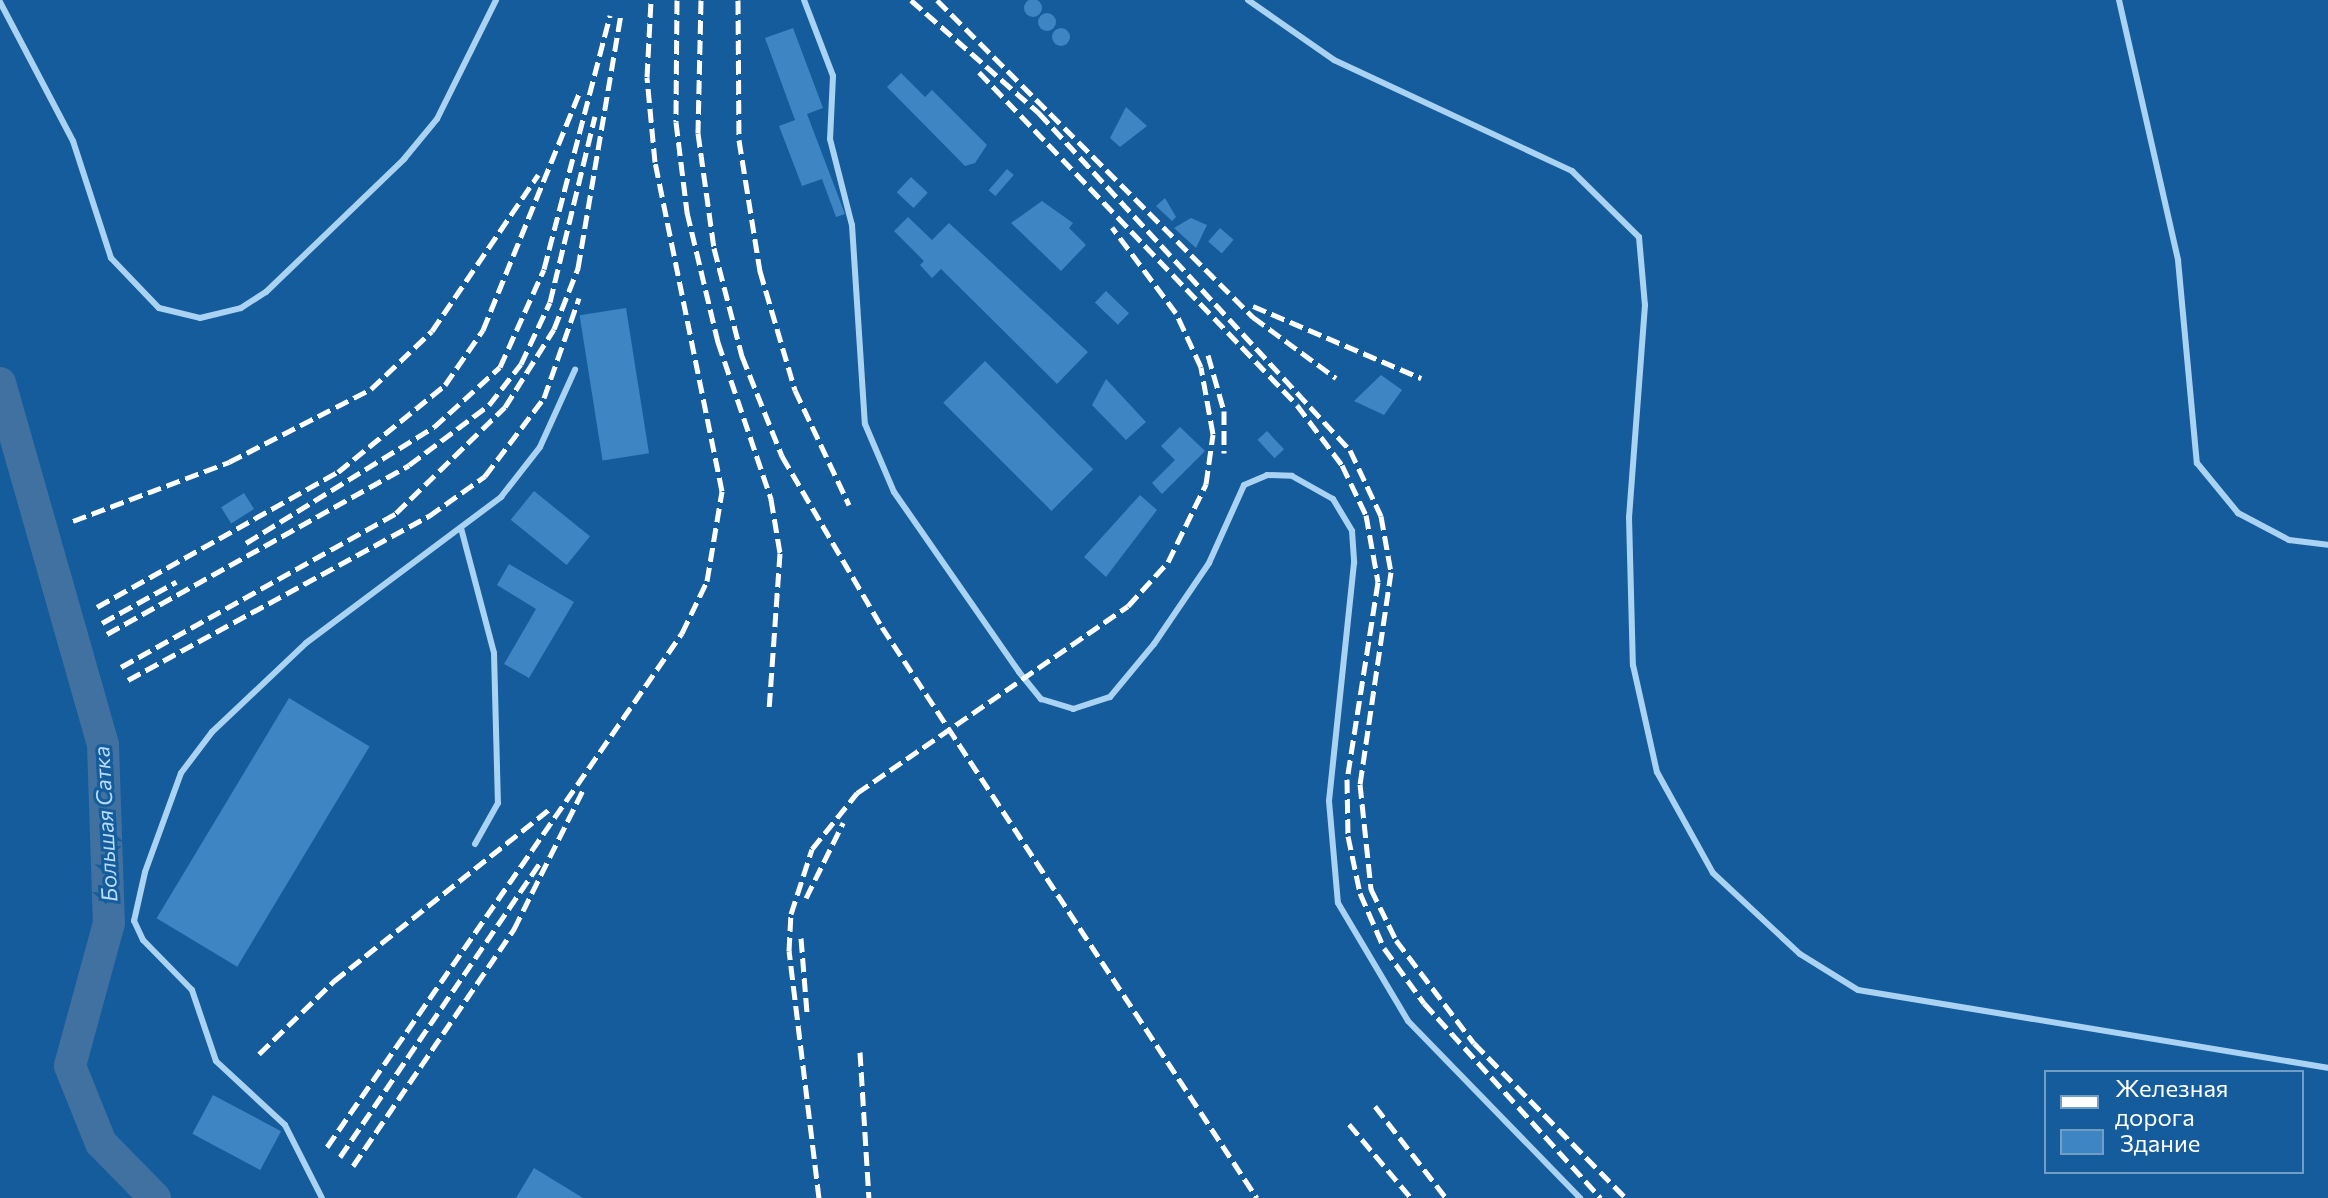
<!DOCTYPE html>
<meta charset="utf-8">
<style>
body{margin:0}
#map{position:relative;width:2328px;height:1198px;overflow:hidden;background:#145c9c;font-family:Commissioner,sans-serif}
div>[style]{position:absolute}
.river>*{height:32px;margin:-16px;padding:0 16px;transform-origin:16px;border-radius:16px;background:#4071a0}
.building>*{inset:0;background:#3d85c3;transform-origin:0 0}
.round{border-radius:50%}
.service>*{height:6px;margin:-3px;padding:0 3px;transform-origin:3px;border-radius:3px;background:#aad2f3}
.rail>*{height:5px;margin-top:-2.5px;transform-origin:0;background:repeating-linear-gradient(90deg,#fff 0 14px,transparent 0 20px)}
span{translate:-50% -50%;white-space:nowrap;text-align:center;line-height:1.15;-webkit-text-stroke:6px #145c9c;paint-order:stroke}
.water-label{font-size:22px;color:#b7dbfa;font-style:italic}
.legend{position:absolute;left:2044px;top:1070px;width:260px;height:104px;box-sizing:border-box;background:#145c9c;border:2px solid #729dc4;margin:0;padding:10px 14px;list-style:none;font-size:24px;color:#fff}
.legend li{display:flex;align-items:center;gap:16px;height:40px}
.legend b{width:40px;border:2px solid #729dc4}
</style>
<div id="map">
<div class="river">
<div style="left:0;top:383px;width:376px;rotate:74.1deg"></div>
<div style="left:103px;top:745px;width:178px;rotate:88.1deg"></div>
<div style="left:109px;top:923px;width:148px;rotate:105.3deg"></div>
<div style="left:70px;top:1066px;width:83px;rotate:68.1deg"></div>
<div style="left:101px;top:1143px;width:77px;rotate:45.5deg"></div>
</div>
<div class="building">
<div class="round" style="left:1024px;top:-1px;width:18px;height:18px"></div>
<div class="round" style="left:1038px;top:13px;width:18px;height:18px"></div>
<div class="round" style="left:1052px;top:28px;width:18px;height:18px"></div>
<div style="clip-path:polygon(793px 28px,823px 108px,807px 114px,845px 214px,836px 217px,822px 179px,802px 186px,779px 126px,795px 120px,765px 38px)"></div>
<div style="clip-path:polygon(901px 73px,925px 97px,932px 90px,987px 145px,975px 163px,965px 166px,887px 87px)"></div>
<div style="clip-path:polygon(1126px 107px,1147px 126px,1120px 147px,1110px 138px)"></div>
<div style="left:1007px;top:169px;width:9px;height:28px;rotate:41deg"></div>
<div style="left:911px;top:177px;width:23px;height:21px;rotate:43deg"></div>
<div style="clip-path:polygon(1165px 198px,1176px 217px,1172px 221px,1156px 206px)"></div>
<div style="clip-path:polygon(1042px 201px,1073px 223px,1069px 228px,1086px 245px,1061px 271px,1011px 223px)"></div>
<div style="clip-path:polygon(908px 217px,932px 240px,949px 223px,1088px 352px,1057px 384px,941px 269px,932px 278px,920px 265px,924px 261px,894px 231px)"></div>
<div style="clip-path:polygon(1191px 218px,1207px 225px,1196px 248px,1174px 228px)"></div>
<div style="left:1220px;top:228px;width:18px;height:18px;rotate:41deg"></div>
<div style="left:1106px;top:291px;width:32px;height:16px;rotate:44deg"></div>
<div style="left:626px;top:308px;width:147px;height:47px;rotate:81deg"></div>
<div style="left:985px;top:361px;width:153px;height:59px;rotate:45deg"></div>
<div style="clip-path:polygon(1381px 375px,1402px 390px,1384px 415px,1354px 401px)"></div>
<div style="clip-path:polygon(1106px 379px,1146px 422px,1126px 440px,1092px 405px)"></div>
<div style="clip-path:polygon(1180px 427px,1205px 451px,1162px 494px,1152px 483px,1175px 460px,1161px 446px)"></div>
<div style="left:1267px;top:431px;width:25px;height:13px;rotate:47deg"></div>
<div style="left:534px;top:491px;width:72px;height:37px;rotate:39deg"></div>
<div style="left:244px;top:493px;width:19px;height:27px;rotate:58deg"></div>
<div style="clip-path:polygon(1140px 495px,1157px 510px,1106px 577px,1084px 557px)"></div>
<div style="clip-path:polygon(509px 564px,574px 602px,529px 678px,504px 664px,536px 609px,497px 585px)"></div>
<div style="left:289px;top:698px;width:94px;height:257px;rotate:31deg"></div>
<div style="left:213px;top:1095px;width:77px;height:44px;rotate:28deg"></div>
<div style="clip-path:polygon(534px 1168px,583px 1198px,516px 1198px)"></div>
</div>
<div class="service">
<div style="left:804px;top:0;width:81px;rotate:69.1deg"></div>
<div style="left:833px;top:76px;width:63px;rotate:92.7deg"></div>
<div style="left:830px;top:139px;width:89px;rotate:75.7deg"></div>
<div style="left:852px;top:225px;width:199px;rotate:86.3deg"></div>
<div style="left:865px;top:424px;width:74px;rotate:66.9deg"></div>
<div style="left:894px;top:492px;width:219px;rotate:55.2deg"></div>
<div style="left:1019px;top:672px;width:35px;rotate:51deg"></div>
<div style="left:1041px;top:699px;width:34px;rotate:17deg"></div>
<div style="left:1073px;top:709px;width:39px;rotate:-18deg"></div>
<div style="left:1110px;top:697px;width:69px;rotate:-50.3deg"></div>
<div style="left:1154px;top:644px;width:98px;rotate:-55.8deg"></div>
<div style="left:1209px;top:563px;width:85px;rotate:-65.8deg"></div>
<div style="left:1244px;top:485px;width:25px;rotate:-23deg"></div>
<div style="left:1267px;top:475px;width:25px;rotate:2deg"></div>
<div style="left:1292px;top:476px;width:47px;rotate:29.3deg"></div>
<div style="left:1333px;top:499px;width:37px;rotate:59deg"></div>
<div style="left:1352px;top:531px;width:32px;rotate:86deg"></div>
<div style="left:1354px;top:563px;width:239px;rotate:96deg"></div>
<div style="left:1329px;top:801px;width:102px;rotate:85deg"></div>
<div style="left:1338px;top:903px;width:137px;rotate:59.3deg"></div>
<div style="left:1408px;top:1021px;width:247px;rotate:45.8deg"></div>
<div style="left:1248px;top:0;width:105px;rotate:34.9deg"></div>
<div style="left:1334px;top:60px;width:263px;rotate:25deg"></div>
<div style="left:1572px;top:171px;width:94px;rotate:44.6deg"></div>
<div style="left:1639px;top:237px;width:68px;rotate:85deg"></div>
<div style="left:1645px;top:305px;width:213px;rotate:94.3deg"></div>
<div style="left:1629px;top:517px;width:148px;rotate:88.5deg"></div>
<div style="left:1633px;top:665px;width:110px;rotate:77.4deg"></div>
<div style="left:1657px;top:772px;width:115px;rotate:61deg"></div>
<div style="left:1713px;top:873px;width:119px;rotate:43deg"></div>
<div style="left:1800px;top:954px;width:68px;rotate:31.8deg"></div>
<div style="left:1858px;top:990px;width:476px;rotate:9.4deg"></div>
<div style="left:2119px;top:0;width:267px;rotate:77.2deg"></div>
<div style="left:2178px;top:260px;width:204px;rotate:84.7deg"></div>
<div style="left:2197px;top:463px;width:65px;rotate:50.6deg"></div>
<div style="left:2238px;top:513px;width:58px;rotate:27.9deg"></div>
<div style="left:2289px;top:540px;width:39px;rotate:7deg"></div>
<div style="left:0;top:2px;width:157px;rotate:62.3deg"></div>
<div style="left:73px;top:141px;width:123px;rotate:72deg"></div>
<div style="left:111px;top:258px;width:69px;rotate:46.2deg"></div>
<div style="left:159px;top:308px;width:42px;rotate:13.7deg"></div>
<div style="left:200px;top:318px;width:42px;rotate:-13.7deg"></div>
<div style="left:241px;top:308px;width:30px;rotate:-33deg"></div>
<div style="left:266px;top:292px;width:192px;rotate:-43.9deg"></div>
<div style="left:404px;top:159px;width:52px;rotate:-50.5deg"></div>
<div style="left:437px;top:119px;width:133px;rotate:-63.6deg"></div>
<div style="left:461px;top:528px;width:129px;rotate:75.2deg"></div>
<div style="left:494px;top:653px;width:150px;rotate:88.5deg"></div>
<div style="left:498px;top:803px;width:47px;rotate:119.3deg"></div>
<div style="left:322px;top:1198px;width:82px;rotate:-116.9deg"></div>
<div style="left:285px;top:1125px;width:94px;rotate:-137.2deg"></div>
<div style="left:216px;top:1061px;width:75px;rotate:-108.7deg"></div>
<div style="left:192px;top:990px;width:70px;rotate:-134.4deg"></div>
<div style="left:143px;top:940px;width:21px;rotate:-115deg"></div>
<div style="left:134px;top:921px;width:50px;rotate:-77.3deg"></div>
<div style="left:145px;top:872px;width:105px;rotate:-70deg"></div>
<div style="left:181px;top:773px;width:51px;rotate:-52.9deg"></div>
<div style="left:212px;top:732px;width:129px;rotate:-43.4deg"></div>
<div style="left:306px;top:643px;width:244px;rotate:-36.8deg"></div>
<div style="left:501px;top:497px;width:63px;rotate:-52deg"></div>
<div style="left:540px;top:447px;width:85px;rotate:-65.6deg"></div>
</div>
<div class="rail">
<div style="left:677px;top:0;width:122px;rotate:90.5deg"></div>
<div style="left:676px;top:122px;width:91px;rotate:83deg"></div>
<div style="left:687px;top:212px;width:134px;rotate:76.6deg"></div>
<div style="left:718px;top:342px;width:166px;rotate:71.3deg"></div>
<div style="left:771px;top:499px;width:55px;rotate:80.5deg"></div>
<div style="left:780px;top:553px;width:156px;rotate:94deg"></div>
<div style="left:701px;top:0;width:133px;rotate:91.3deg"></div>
<div style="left:698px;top:133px;width:116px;rotate:82.1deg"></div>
<div style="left:714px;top:248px;width:112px;rotate:75.5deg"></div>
<div style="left:742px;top:356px;width:108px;rotate:68.2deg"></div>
<div style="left:782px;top:456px;width:198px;rotate:59.7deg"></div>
<div style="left:882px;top:627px;width:683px;rotate:56.71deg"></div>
<div style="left:738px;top:0;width:140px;rotate:89.6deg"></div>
<div style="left:739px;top:140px;width:133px;rotate:80.9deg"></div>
<div style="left:760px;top:271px;width:124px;rotate:73.6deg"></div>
<div style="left:795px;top:390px;width:127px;rotate:64.8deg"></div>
<div style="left:911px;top:0;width:171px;rotate:41.4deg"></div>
<div style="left:1039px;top:113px;width:459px;rotate:47.3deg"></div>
<div style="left:1350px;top:450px;width:73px;rotate:64.8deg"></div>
<div style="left:1381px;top:516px;width:57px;rotate:79.9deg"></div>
<div style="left:1391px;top:572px;width:214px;rotate:98.3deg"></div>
<div style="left:1360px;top:784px;width:106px;rotate:84deg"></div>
<div style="left:1371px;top:889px;width:57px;rotate:63.9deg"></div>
<div style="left:1396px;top:940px;width:129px;rotate:52.9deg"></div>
<div style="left:1474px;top:1043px;width:217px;rotate:45.6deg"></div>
<div style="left:937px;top:0;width:448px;rotate:45.1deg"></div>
<div style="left:1253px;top:317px;width:103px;rotate:36.3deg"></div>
<div style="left:979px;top:72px;width:460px;rotate:46.3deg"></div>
<div style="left:1297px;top:405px;width:75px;rotate:53.1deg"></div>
<div style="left:1342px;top:465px;width:55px;rotate:64.4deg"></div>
<div style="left:1366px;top:515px;width:68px;rotate:79.8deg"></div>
<div style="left:1378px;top:582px;width:199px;rotate:98.9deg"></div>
<div style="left:1347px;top:779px;width:57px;rotate:89deg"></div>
<div style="left:1348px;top:836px;width:58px;rotate:78.1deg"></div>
<div style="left:1360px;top:893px;width:60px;rotate:66.4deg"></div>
<div style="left:1384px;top:948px;width:68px;rotate:54deg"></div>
<div style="left:1424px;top:1003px;width:263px;rotate:47.8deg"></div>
<div style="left:1253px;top:306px;width:183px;rotate:23.2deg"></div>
<div style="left:1208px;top:355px;width:58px;rotate:74.1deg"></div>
<div style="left:1224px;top:411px;width:42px;rotate:90deg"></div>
<div style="left:73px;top:521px;width:167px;rotate:-20.7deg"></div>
<div style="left:229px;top:462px;width:160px;rotate:-27.2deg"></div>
<div style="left:371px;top:389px;width:84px;rotate:-43.6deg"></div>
<div style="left:432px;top:331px;width:189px;rotate:-55.8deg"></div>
<div style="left:246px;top:543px;width:221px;rotate:-31.7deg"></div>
<div style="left:434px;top:427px;width:89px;rotate:-42.3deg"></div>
<div style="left:500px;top:367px;width:107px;rotate:-65.8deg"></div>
<div style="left:544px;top:269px;width:262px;rotate:-75.4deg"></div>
<div style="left:97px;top:607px;width:276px;rotate:-29.3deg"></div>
<div style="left:338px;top:472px;width:138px;rotate:-39.1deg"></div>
<div style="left:445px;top:385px;width:67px;rotate:-55.4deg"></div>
<div style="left:483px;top:330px;width:255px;rotate:-67.9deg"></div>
<div style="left:102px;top:623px;width:85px;rotate:-29deg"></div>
<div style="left:107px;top:634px;width:346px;rotate:-29.2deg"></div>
<div style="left:409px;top:465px;width:100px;rotate:-36.9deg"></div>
<div style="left:489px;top:405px;width:52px;rotate:-52deg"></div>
<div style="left:521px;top:364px;width:68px;rotate:-64.9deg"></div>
<div style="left:550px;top:302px;width:191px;rotate:-76.4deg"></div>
<div style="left:121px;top:667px;width:315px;rotate:-29.2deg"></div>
<div style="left:396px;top:513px;width:152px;rotate:-44.2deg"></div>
<div style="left:505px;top:407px;width:92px;rotate:-57.9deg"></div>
<div style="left:554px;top:329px;width:66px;rotate:-68.5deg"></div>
<div style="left:578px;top:268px;width:258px;rotate:-80.4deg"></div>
<div style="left:128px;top:680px;width:343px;rotate:-28.6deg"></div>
<div style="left:429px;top:516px;width:69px;rotate:-35.5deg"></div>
<div style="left:485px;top:476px;width:98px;rotate:-52.9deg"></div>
<div style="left:544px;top:398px;width:106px;rotate:-70.7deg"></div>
<div style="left:806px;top:898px;width:84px;rotate:-63.7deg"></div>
<div style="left:801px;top:938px;width:75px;rotate:85.4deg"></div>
<div style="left:860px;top:1052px;width:146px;rotate:86.5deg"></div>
<div style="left:259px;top:1054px;width:105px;rotate:-44.2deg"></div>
<div style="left:334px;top:981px;width:279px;rotate:-38.6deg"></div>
<div style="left:1375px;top:1106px;width:116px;rotate:52.3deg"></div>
<div style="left:1349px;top:1124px;width:97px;rotate:50deg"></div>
<div style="left:327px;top:1147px;width:625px;rotate:-55.37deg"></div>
<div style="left:682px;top:633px;width:58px;rotate:-64.3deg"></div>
<div style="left:707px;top:581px;width:91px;rotate:-80.5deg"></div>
<div style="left:722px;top:491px;width:336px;rotate:-101.5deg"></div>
<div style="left:655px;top:162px;width:85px;rotate:-95.4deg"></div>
<div style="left:647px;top:77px;width:77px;rotate:-87deg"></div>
<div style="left:340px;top:1157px;width:358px;rotate:-55.8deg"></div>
<div style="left:353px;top:1166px;width:287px;rotate:-55.8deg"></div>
<div style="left:514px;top:929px;width:157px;rotate:-63.6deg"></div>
<div style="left:819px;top:1198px;width:249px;rotate:-96.9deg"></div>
<div style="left:789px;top:951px;width:37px;rotate:-87deg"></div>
<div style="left:791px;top:914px;width:68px;rotate:-72.1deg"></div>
<div style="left:812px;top:849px;width:72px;rotate:-51.2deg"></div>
<div style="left:857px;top:793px;width:329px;rotate:-34.6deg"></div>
<div style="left:1128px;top:606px;width:59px;rotate:-47.7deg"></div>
<div style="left:1168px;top:562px;width:87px;rotate:-64deg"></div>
<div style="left:1206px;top:484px;width:50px;rotate:-82deg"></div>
<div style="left:1213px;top:434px;width:68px;rotate:-100.2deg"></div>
<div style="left:1201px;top:367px;width:60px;rotate:-114.8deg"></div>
<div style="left:1176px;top:313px;width:107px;rotate:-126.7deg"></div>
</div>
<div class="water-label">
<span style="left:105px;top:824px;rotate:-93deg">Большая Сатка</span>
</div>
<ul class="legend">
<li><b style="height:10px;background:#fff"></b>Железная дорога</li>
<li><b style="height:22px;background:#3d85c3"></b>Здание</li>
</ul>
</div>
